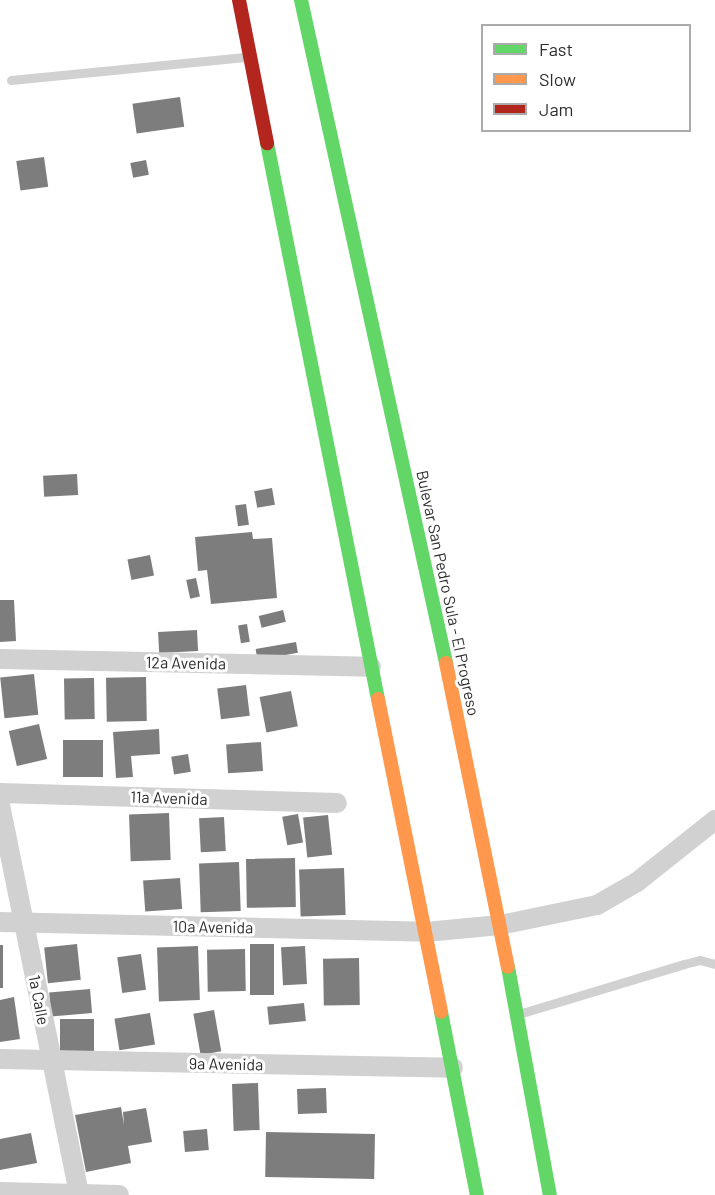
<!DOCTYPE html>
<style>
body{margin:0}
#map{position:relative;width:715px;height:1195px;overflow:hidden;background:#fff;font-family:Barlow,sans-serif}
div>[style]{position:absolute}
.building>*{inset:0;background:#7d7d7d;transform-origin:0 0}
.lane>*{height:9px;margin:-4.5px;padding:0 4.5px;transform-origin:4.5px;border-radius:4.5px;background:#d1d1d1}
.street>*{height:20px;margin:-10px;padding:0 10px;transform-origin:10px;border-radius:10px;background:#d1d1d1}
.fast>*{height:14px;margin:-7px;padding:0 7px;transform-origin:7px;border-radius:7px;background:#63d668}
.slow>*{height:14px;margin:-7px;padding:0 7px;transform-origin:7px;border-radius:7px;background:#ff974d}
.jam>*{height:14px;margin:-7px;padding:0 7px;transform-origin:7px;border-radius:7px;background:#b3261e}
span{translate:-50% -50%;white-space:nowrap;text-align:center;line-height:1.15;-webkit-text-stroke:6px #fff;paint-order:stroke}
.street-label{font-size:16px;color:#2c2c2c}
.legend{position:absolute;left:481px;top:24px;width:210px;height:108px;box-sizing:border-box;background:#fff;border:2px solid #ababab;margin:0;padding:8px 10px;list-style:none;font-size:18px;color:#2c2c2c}
.legend li{display:flex;align-items:center;gap:12px;height:30px}
.legend b{width:30px;border:2px solid #ababab}
</style>
<div id="map">
<div class="building">
<div style="left:180px;top:97px;width:30px;height:48px;rotate:82deg"></div>
<div style="left:44px;top:157px;width:30px;height:28px;rotate:82deg"></div>
<div style="left:146px;top:160px;width:15px;height:16px;rotate:79deg"></div>
<div style="left:77px;top:474px;width:21px;height:34px;rotate:87deg"></div>
<div style="left:272px;top:488px;width:17px;height:18px;rotate:80deg"></div>
<div style="left:246px;top:504px;width:21px;height:11px;rotate:82deg"></div>
<div style="clip-path:polygon(252px 532px,253px 539px,272px 538px,277px 598px,211px 604px,207px 570px,198px 571px,195px 537px)"></div>
<div style="left:150px;top:555px;width:21px;height:23px;rotate:79deg"></div>
<div style="left:196px;top:578px;width:19px;height:10px;rotate:78deg"></div>
<div style="clip-path:polygon(0 600px,14px 600px,16px 641px,0 642px)"></div>
<div style="left:283px;top:610px;width:12px;height:25px;rotate:76deg"></div>
<div style="left:247px;top:624px;width:18px;height:9px;rotate:81deg"></div>
<div style="left:197px;top:630px;width:21px;height:39px;rotate:87deg"></div>
<div style="left:296px;top:642px;width:11px;height:41px;rotate:80deg"></div>
<div style="left:34px;top:674px;width:41px;height:34px;rotate:84deg"></div>
<div style="left:146px;top:677px;width:44px;height:40px;rotate:89deg"></div>
<div style="left:94px;top:678px;width:41px;height:30px;rotate:89deg"></div>
<div style="left:246px;top:685px;width:31px;height:29px;rotate:83deg"></div>
<div style="left:291px;top:691px;width:36px;height:32px;rotate:79deg"></div>
<div style="left:39px;top:724px;width:36px;height:31px;rotate:77deg"></div>
<div style="clip-path:polygon(159px 729px,160px 754px,131px 756px,133px 777px,116px 778px,113px 732px)"></div>
<div style="left:63px;top:740px;width:40px;height:37px"></div>
<div style="left:261px;top:742px;width:29px;height:35px;rotate:86deg"></div>
<div style="left:188px;top:754px;width:18px;height:17px;rotate:81deg"></div>
<div style="left:169px;top:813px;width:47px;height:40px;rotate:88deg"></div>
<div style="left:298px;top:814px;width:29px;height:16px;rotate:80deg"></div>
<div style="left:328px;top:815px;width:40px;height:25px;rotate:84deg"></div>
<div style="left:224px;top:817px;width:34px;height:25px;rotate:87deg"></div>
<div style="left:295px;top:858px;width:49px;height:49px;rotate:89deg"></div>
<div style="left:239px;top:862px;width:49px;height:40px;rotate:88deg"></div>
<div style="left:344px;top:868px;width:47px;height:45px;rotate:88deg"></div>
<div style="left:180px;top:878px;width:31px;height:37px;rotate:86deg"></div>
<div style="left:77px;top:944px;width:36px;height:33px;rotate:84deg"></div>
<div style="left:250px;top:944px;width:24px;height:51px"></div>
<div style="left:0;top:945px;width:3px;height:43px"></div>
<div style="left:198px;top:946px;width:54px;height:41px;rotate:88deg"></div>
<div style="left:305px;top:946px;width:38px;height:24px;rotate:87deg"></div>
<div style="left:245px;top:949px;width:42px;height:38px;rotate:89deg"></div>
<div style="left:141px;top:954px;width:36px;height:24px;rotate:82deg"></div>
<div style="left:359px;top:958px;width:47px;height:36px;rotate:89deg"></div>
<div style="left:90px;top:989px;width:24px;height:41px;rotate:85deg"></div>
<div style="clip-path:polygon(14px 997px,20px 1039px,0 1042px,0 1000px)"></div>
<div style="left:304px;top:1003px;width:18px;height:37px;rotate:84deg"></div>
<div style="left:214px;top:1010px;width:42px;height:21px;rotate:80deg"></div>
<div style="left:150px;top:1013px;width:32px;height:36px;rotate:81deg"></div>
<div style="left:94px;top:1019px;width:32px;height:34px;rotate:90deg"></div>
<div style="left:258px;top:1083px;width:47px;height:26px;rotate:88deg"></div>
<div style="left:326px;top:1088px;width:25px;height:29px;rotate:88deg"></div>
<div style="clip-path:polygon(121px 1107px,124px 1125px,123px 1112px,146px 1108px,152px 1142px,128px 1146px,131px 1163px,86px 1172px,75px 1115px)"></div>
<div style="left:207px;top:1129px;width:21px;height:24px;rotate:85deg"></div>
<div style="left:266px;top:1132px;width:109px;height:45px;rotate:1deg"></div>
<div style="clip-path:polygon(31px 1133px,37px 1163px,0 1170px,0 1139px)"></div>
</div>
<div class="lane">
<div style="left:11px;top:80px;width:235px;rotate:-5.6deg"></div>
<div style="left:522px;top:1013px;width:169px;rotate:-16.8deg"></div>
<div style="left:684px;top:964px;width:16px;rotate:-14deg"></div>
<div style="left:700px;top:960px;width:16px;rotate:15deg"></div>
</div>
<div class="street">
<div style="left:0;top:659px;width:371px;rotate:1.2deg"></div>
<div style="left:0;top:793px;width:337px;rotate:1.7deg"></div>
<div style="left:0;top:805px;width:398px;rotate:78.5deg"></div>
<div style="left:0;top:922px;width:426px;rotate:1.3deg"></div>
<div style="left:426px;top:932px;width:74px;rotate:-5.4deg"></div>
<div style="left:500px;top:925px;width:99px;rotate:-11.7deg"></div>
<div style="left:597px;top:905px;width:46px;rotate:-29.9deg"></div>
<div style="left:637px;top:882px;width:100px;rotate:-38.5deg"></div>
<div style="left:0;top:1059px;width:453px;rotate:1.1deg"></div>
<div style="left:0;top:1192px;width:119px;rotate:1.4deg"></div>
</div>
<div class="fast">
<div style="left:301px;top:0;width:679px;rotate:77.66deg"></div>
<div style="left:267px;top:143px;width:567px;rotate:78.71deg"></div>
<div style="left:508px;top:967px;width:232px;rotate:79.6deg"></div>
<div style="left:441px;top:1012px;width:187px;rotate:78.9deg"></div>
</div>
<div class="slow">
<div style="left:446px;top:663px;width:310px;rotate:78.5deg"></div>
<div style="left:378px;top:699px;width:319px;rotate:78.6deg"></div>
</div>
<div class="jam">
<div style="left:239px;top:0;width:146px;rotate:78.9deg"></div>
</div>
<div class="street-label">
<span style="left:448px;top:593px;rotate:78deg">Bulevar San Pedro Sula - El Progreso</span>
<span style="left:186px;top:663px;rotate:1deg">12a Avenida</span>
<span style="left:169px;top:798px;rotate:2deg">11a Avenida</span>
<span style="left:213px;top:927px;rotate:1deg">10a Avenida</span>
<span style="left:39px;top:1000px;rotate:79deg">1a Calle</span>
<span style="left:226px;top:1064px;rotate:1deg">9a Avenida</span>
</div>
<ul class="legend">
<li><b style="height:8px;background:#63d668"></b>Fast</li>
<li><b style="height:8px;background:#ff974d"></b>Slow</li>
<li><b style="height:8px;background:#b3261e"></b>Jam</li>
</ul>
</div>
